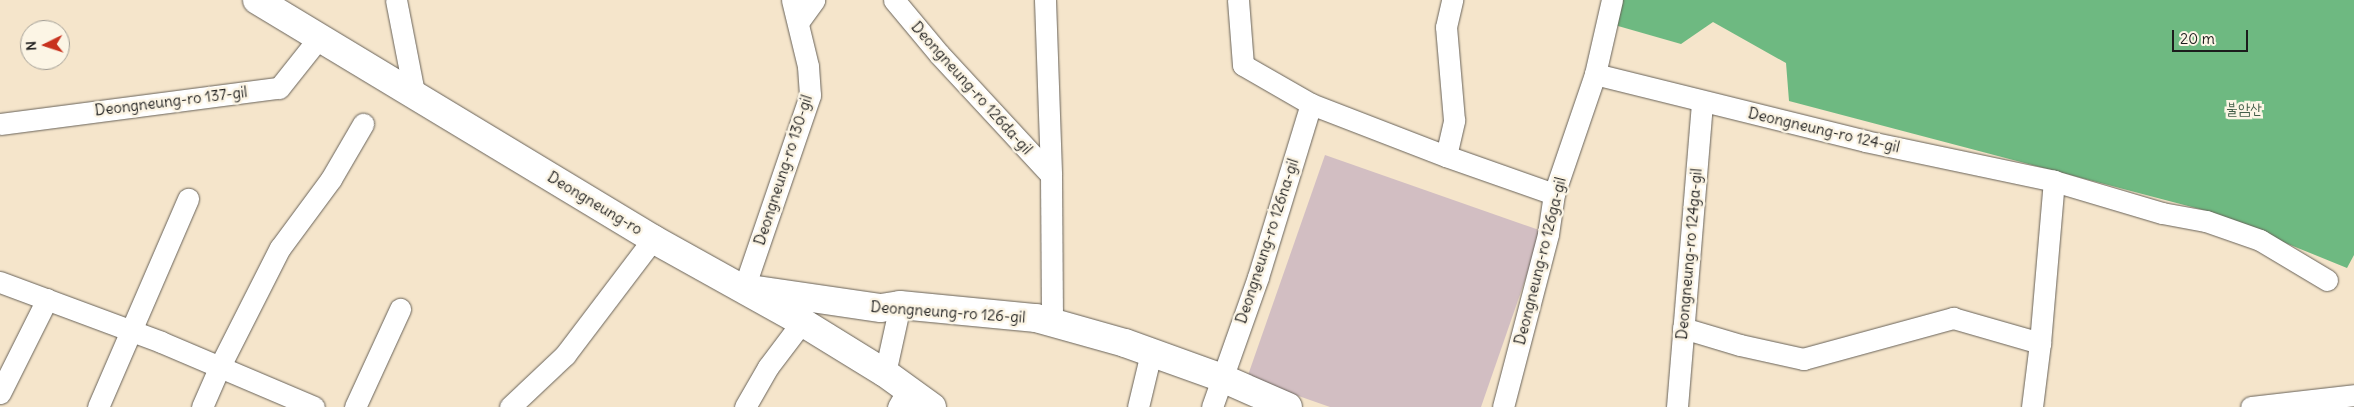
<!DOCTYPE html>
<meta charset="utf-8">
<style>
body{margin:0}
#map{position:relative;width:2354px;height:407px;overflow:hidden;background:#f5e5cb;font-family:Delius,"Poor Story",sans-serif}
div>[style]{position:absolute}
.industrial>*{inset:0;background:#d2bec2}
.forest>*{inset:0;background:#6eb981}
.roads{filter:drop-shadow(0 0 1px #686259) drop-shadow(0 0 1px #686259)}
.minor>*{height:21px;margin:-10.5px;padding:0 10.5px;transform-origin:10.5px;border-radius:10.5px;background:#fff}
.secondary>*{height:28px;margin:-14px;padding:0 14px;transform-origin:14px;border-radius:14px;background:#fff}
span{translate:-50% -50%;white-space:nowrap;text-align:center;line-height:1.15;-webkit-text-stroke:5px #fcf5e5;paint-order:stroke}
.street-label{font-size:15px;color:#1c1c1c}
.park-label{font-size:15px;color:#425e48}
.north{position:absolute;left:20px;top:20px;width:50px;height:50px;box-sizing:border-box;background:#fcf5e5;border:1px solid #a29e95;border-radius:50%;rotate:266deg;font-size:14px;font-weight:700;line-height:20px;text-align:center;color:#1c1c1c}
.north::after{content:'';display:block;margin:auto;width:18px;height:22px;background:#c8321e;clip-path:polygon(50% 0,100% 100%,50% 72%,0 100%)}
.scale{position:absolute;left:2172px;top:30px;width:76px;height:22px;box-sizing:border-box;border:2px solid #1c1c1c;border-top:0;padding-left:6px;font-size:15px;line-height:18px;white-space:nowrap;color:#1c1c1c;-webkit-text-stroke:4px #fcf5e5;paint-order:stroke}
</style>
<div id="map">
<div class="industrial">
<div style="clip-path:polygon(1325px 155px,1542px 231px,1481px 407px,1330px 407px,1247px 378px)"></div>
</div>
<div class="forest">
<div style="clip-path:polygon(1610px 0,2354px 0,2354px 255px,2347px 268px,2207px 211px,1789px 101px,1786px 63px,1713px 22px,1681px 44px,1604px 22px)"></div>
</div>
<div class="roads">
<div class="minor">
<div style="left:396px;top:0;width:95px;rotate:79deg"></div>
<div style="left:894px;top:0;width:70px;rotate:50.2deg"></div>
<div style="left:939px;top:54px;width:165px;rotate:47.2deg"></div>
<div style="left:1045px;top:0;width:175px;rotate:88deg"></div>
<div style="left:1051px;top:175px;width:149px;rotate:89.6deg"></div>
<div style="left:1238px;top:0;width:65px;rotate:85.6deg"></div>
<div style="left:1243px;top:65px;width:78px;rotate:29.8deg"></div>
<div style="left:1311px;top:104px;width:145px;rotate:21.1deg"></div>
<div style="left:1446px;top:156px;width:114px;rotate:19.4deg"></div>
<div style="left:799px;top:21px;width:26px;rotate:-54deg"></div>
<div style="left:1595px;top:74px;width:278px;rotate:13.9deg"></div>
<div style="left:1865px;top:141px;width:193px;rotate:11.9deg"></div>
<div style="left:2054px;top:181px;width:113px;rotate:16.5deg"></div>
<div style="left:2162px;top:213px;width:45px;rotate:10.3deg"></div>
<div style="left:2206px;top:221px;width:57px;rotate:19.4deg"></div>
<div style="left:2260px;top:240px;width:78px;rotate:30.8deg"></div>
<div style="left:0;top:124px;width:281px;rotate:-7.4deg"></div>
<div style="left:279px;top:88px;width:63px;rotate:-51.5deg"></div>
<div style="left:1446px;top:156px;width:37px;rotate:-77deg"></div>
<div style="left:1454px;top:120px;width:93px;rotate:-94.9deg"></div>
<div style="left:1446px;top:27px;width:28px;rotate:-77deg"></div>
<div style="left:0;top:282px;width:172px;rotate:20.4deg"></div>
<div style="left:161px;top:342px;width:166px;rotate:23deg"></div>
<div style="left:744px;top:288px;width:204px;rotate:-71.1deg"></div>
<div style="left:810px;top:95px;width:29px;rotate:-94deg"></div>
<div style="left:808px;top:66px;width:68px;rotate:-103.6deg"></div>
<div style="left:1683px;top:328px;width:59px;rotate:16.6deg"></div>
<div style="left:1740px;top:345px;width:65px;rotate:12.5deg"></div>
<div style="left:1803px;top:359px;width:156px;rotate:-15.3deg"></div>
<div style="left:1953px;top:318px;width:91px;rotate:16deg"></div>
<div style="left:885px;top:373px;width:70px;rotate:-77.6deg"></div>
<div style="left:0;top:393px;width:105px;rotate:-63.4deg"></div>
<div style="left:98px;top:407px;width:227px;rotate:-66.6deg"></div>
<div style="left:202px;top:407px;width:43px;rotate:-66.4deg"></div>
<div style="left:219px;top:368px;width:135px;rotate:-63.1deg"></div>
<div style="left:280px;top:248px;width:86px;rotate:-53.5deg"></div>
<div style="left:331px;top:179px;width:64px;rotate:-59.8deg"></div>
<div style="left:355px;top:407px;width:108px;rotate:-65.3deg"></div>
<div style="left:510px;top:407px;width:76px;rotate:-43.4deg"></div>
<div style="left:565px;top:355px;width:146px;rotate:-52.8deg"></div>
<div style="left:745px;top:407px;width:46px;rotate:-60.1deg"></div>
<div style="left:768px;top:367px;width:56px;rotate:-52.9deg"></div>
<div style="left:898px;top:407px;width:20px;rotate:-60deg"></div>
<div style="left:1138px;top:407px;width:56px;rotate:-76.5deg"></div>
<div style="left:1212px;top:407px;width:138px;rotate:-70.5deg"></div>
<div style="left:1258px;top:277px;width:181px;rotate:-73deg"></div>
<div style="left:1503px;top:407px;width:179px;rotate:-75.4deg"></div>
<div style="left:1548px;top:234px;width:40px;rotate:-81.5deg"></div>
<div style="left:1554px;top:194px;width:127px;rotate:-71.1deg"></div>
<div style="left:1595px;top:74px;width:76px;rotate:-77.1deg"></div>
<div style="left:1677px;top:407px;width:306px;rotate:-85.3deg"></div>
<div style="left:2032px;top:407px;width:64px;rotate:-82.9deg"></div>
<div style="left:2040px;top:343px;width:163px;rotate:-85.1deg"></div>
<div style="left:2251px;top:407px;width:104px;rotate:-6.6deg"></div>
</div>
<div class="secondary">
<div style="left:257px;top:0;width:463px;rotate:31.1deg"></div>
<div style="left:653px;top:239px;width:171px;rotate:29.1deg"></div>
<div style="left:802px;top:322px;width:97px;rotate:31.6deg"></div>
<div style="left:885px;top:373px;width:58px;rotate:35.9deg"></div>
<div style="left:757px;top:290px;width:125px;rotate:8.3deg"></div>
<div style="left:881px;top:308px;width:19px;rotate:-9deg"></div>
<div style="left:900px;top:305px;width:137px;rotate:5.5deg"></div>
<div style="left:1036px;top:318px;width:92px;rotate:15.7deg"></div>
<div style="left:1125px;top:343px;width:103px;rotate:19.8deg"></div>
<div style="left:1222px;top:378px;width:72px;rotate:23.7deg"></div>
</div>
</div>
<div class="street-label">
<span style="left:972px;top:88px;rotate:48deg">Deongneung-ro 126da-gil</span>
<span style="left:171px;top:101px;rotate:-7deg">Deongneung-ro 137-gil</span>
<span style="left:1824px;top:130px;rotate:13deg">Deongneung-ro 124-gil</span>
<span style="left:783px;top:170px;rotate:-72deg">Deongneung-ro 130-gil</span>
<span style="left:595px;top:203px;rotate:31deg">Deongneung-ro</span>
<span style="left:1267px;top:241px;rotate:-72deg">Deongneung-ro 126na-gil</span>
<span style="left:1689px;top:254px;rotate:-85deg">Deongneung-ro 124ga-gil</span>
<span style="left:1540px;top:261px;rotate:-76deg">Deongneung-ro 126ga-gil</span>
<span style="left:948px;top:312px;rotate:4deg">Deongneung-ro 126-gil</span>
</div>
<div class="park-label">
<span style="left:2244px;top:109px">불암산</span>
</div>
<div class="north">N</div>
<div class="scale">20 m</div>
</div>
